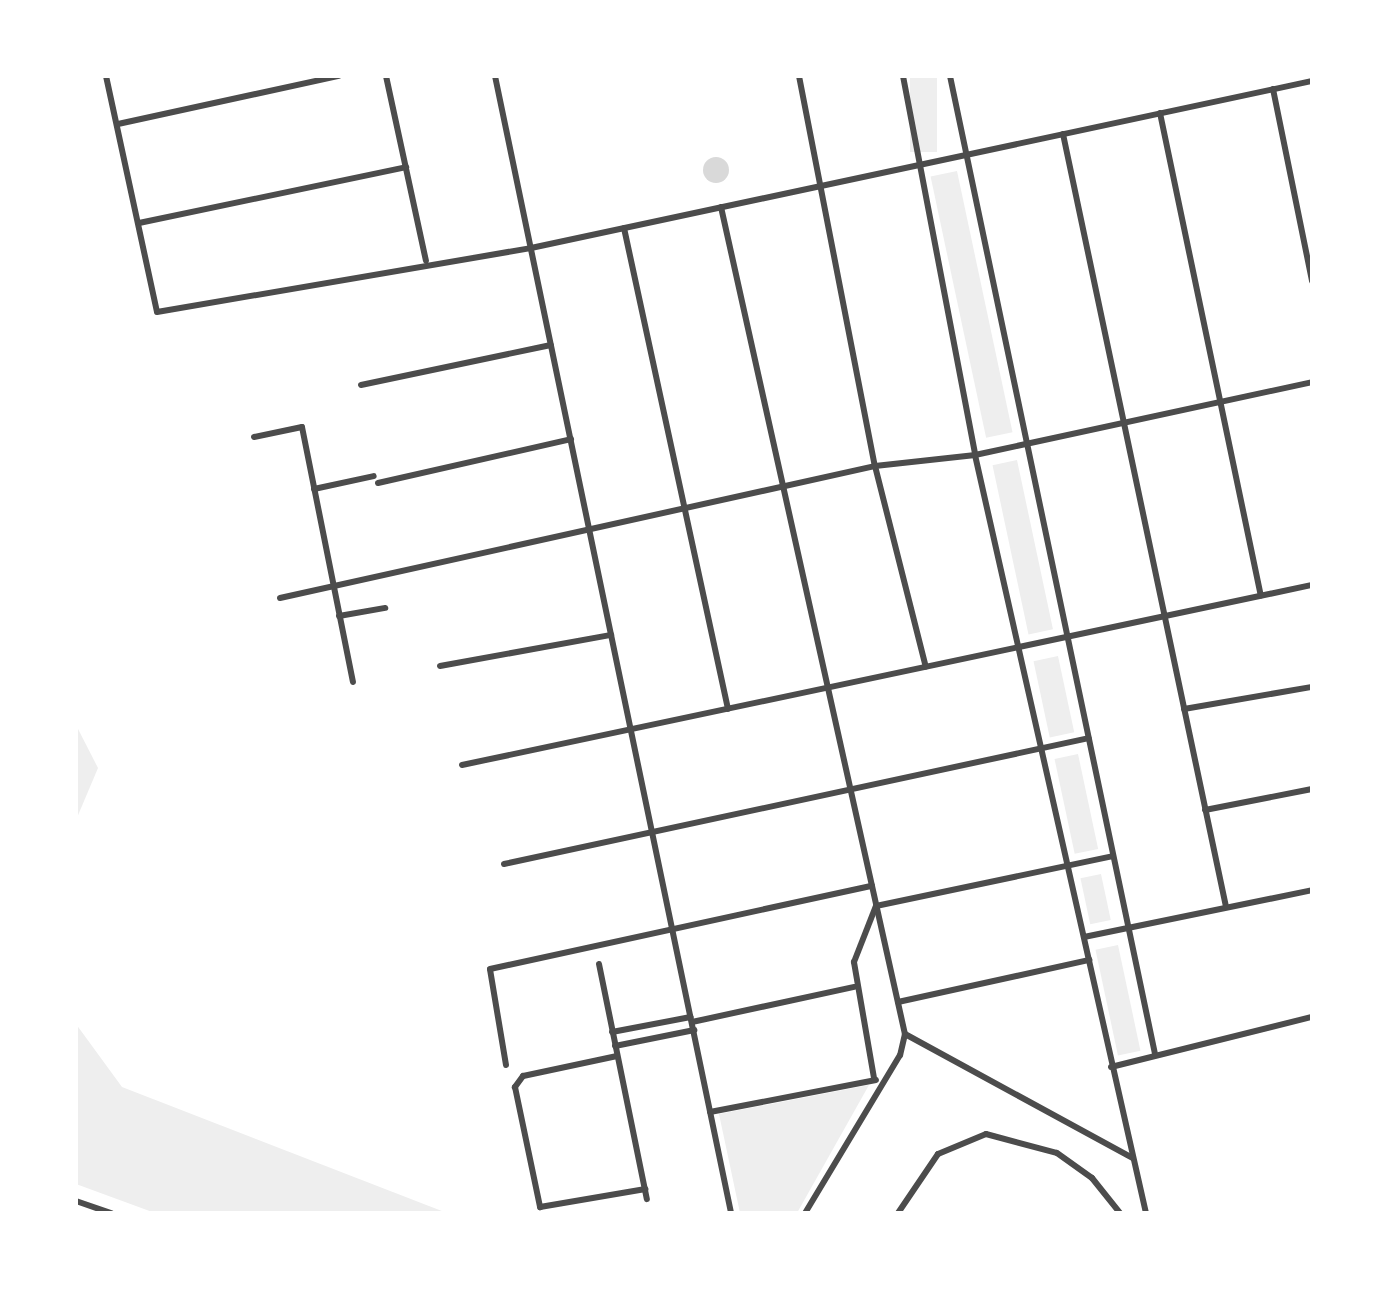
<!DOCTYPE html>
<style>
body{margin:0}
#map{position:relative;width:1388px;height:1289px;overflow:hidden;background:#fff;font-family:"Public Sans",sans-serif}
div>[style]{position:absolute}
.green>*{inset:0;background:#eee;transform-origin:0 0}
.water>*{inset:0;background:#d9d9d9}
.round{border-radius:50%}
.minor>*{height:6px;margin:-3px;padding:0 3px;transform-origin:3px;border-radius:3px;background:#4c4c4c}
span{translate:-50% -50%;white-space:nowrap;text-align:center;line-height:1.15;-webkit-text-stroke:8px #fff;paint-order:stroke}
.frame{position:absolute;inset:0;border:78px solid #fff;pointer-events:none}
</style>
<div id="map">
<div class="green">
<div style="left:910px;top:76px;width:27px;height:76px"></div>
<div style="left:957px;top:171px;width:267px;height:27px;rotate:78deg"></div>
<div style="left:1017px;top:460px;width:173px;height:25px;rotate:78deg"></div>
<div style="left:1058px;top:656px;width:78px;height:25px;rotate:78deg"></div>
<div style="clip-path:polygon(76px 725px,98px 768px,76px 820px)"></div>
<div style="left:1078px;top:754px;width:97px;height:24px;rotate:78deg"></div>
<div style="left:1101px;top:874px;width:47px;height:21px;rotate:78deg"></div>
<div style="left:1118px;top:945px;width:108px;height:23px;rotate:78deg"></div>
<div style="clip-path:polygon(76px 1024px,122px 1087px,447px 1213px,155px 1213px,76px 1184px)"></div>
<div style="clip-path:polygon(869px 1085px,797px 1213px,740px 1213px,719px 1114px)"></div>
</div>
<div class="water">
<div class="round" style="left:703px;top:157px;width:26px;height:26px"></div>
</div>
<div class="minor">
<div style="left:106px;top:76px;width:241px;rotate:77.8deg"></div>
<div style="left:157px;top:312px;width:379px;rotate:-9.7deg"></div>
<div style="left:531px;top:248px;width:799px;rotate:-12.07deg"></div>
<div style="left:386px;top:76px;width:189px;rotate:77.8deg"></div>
<div style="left:495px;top:76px;width:1161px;rotate:78.27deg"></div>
<div style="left:799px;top:76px;width:397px;rotate:79deg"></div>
<div style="left:875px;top:466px;width:207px;rotate:75.8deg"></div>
<div style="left:903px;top:76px;width:386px;rotate:79.2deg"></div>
<div style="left:975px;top:455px;width:777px;rotate:77.29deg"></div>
<div style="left:950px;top:76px;width:999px;rotate:78.16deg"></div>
<div style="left:1273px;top:89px;width:196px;rotate:78.5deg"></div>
<div style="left:1160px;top:113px;width:493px;rotate:78.2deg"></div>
<div style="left:118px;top:124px;width:226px;rotate:-12.3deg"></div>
<div style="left:1063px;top:134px;width:790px;rotate:78.09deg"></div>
<div style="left:721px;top:207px;width:847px;rotate:77.46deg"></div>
<div style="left:905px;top:1034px;width:22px;rotate:103deg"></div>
<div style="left:900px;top:1055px;width:184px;rotate:121deg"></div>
<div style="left:139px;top:223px;width:273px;rotate:-11.8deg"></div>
<div style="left:624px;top:228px;width:492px;rotate:77.8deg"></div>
<div style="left:361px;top:385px;width:194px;rotate:-11.9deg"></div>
<div style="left:254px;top:437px;width:49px;rotate:-11.8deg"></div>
<div style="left:302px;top:427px;width:260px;rotate:78.7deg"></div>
<div style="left:378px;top:483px;width:198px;rotate:-12.8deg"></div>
<div style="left:314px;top:489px;width:61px;rotate:-12.2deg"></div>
<div style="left:280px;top:598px;width:609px;rotate:-12.51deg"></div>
<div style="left:875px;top:466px;width:101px;rotate:-6.3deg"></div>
<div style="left:975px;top:455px;width:345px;rotate:-12.2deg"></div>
<div style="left:339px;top:616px;width:47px;rotate:-9.9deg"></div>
<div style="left:440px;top:666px;width:174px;rotate:-10.3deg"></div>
<div style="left:1184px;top:709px;width:130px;rotate:-9.8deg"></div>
<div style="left:462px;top:765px;width:869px;rotate:-11.96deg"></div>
<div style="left:1205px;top:810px;width:109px;rotate:-11.1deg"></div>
<div style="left:504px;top:864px;width:598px;rotate:-12.15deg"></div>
<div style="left:1084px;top:937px;width:233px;rotate:-11.6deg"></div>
<div style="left:599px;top:964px;width:240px;rotate:78.5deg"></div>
<div style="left:898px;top:1002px;width:196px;rotate:-12.4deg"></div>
<div style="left:692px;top:1022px;width:166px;rotate:-12.2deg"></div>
<div style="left:612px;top:1032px;width:80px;rotate:-10.8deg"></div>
<div style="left:905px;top:1034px;width:259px;rotate:28.6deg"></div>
<div style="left:615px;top:1046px;width:81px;rotate:-11.4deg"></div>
<div style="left:617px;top:1056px;width:96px;rotate:168deg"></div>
<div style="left:523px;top:1076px;width:14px;rotate:126deg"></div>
<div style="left:515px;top:1087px;width:123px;rotate:78.2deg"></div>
<div style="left:540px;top:1207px;width:107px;rotate:-9.7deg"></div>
<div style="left:506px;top:1065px;width:97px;rotate:-99.5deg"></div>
<div style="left:490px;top:969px;width:391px;rotate:-12.3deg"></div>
<div style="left:1111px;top:1067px;width:207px;rotate:-14deg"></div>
<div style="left:874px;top:1078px;width:118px;rotate:-99.8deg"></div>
<div style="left:854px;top:962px;width:60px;rotate:-68.6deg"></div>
<div style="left:876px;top:906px;width:242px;rotate:-11.9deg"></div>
<div style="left:710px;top:1112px;width:169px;rotate:-10.9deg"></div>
<div style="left:76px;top:1201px;width:37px;rotate:19deg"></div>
<div style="left:898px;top:1213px;width:71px;rotate:-55.9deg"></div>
<div style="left:938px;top:1154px;width:52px;rotate:-22.6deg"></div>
<div style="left:986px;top:1134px;width:73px;rotate:15deg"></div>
<div style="left:1057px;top:1153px;width:43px;rotate:35.5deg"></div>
<div style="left:1092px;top:1178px;width:45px;rotate:51.3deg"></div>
</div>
<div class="frame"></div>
</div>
